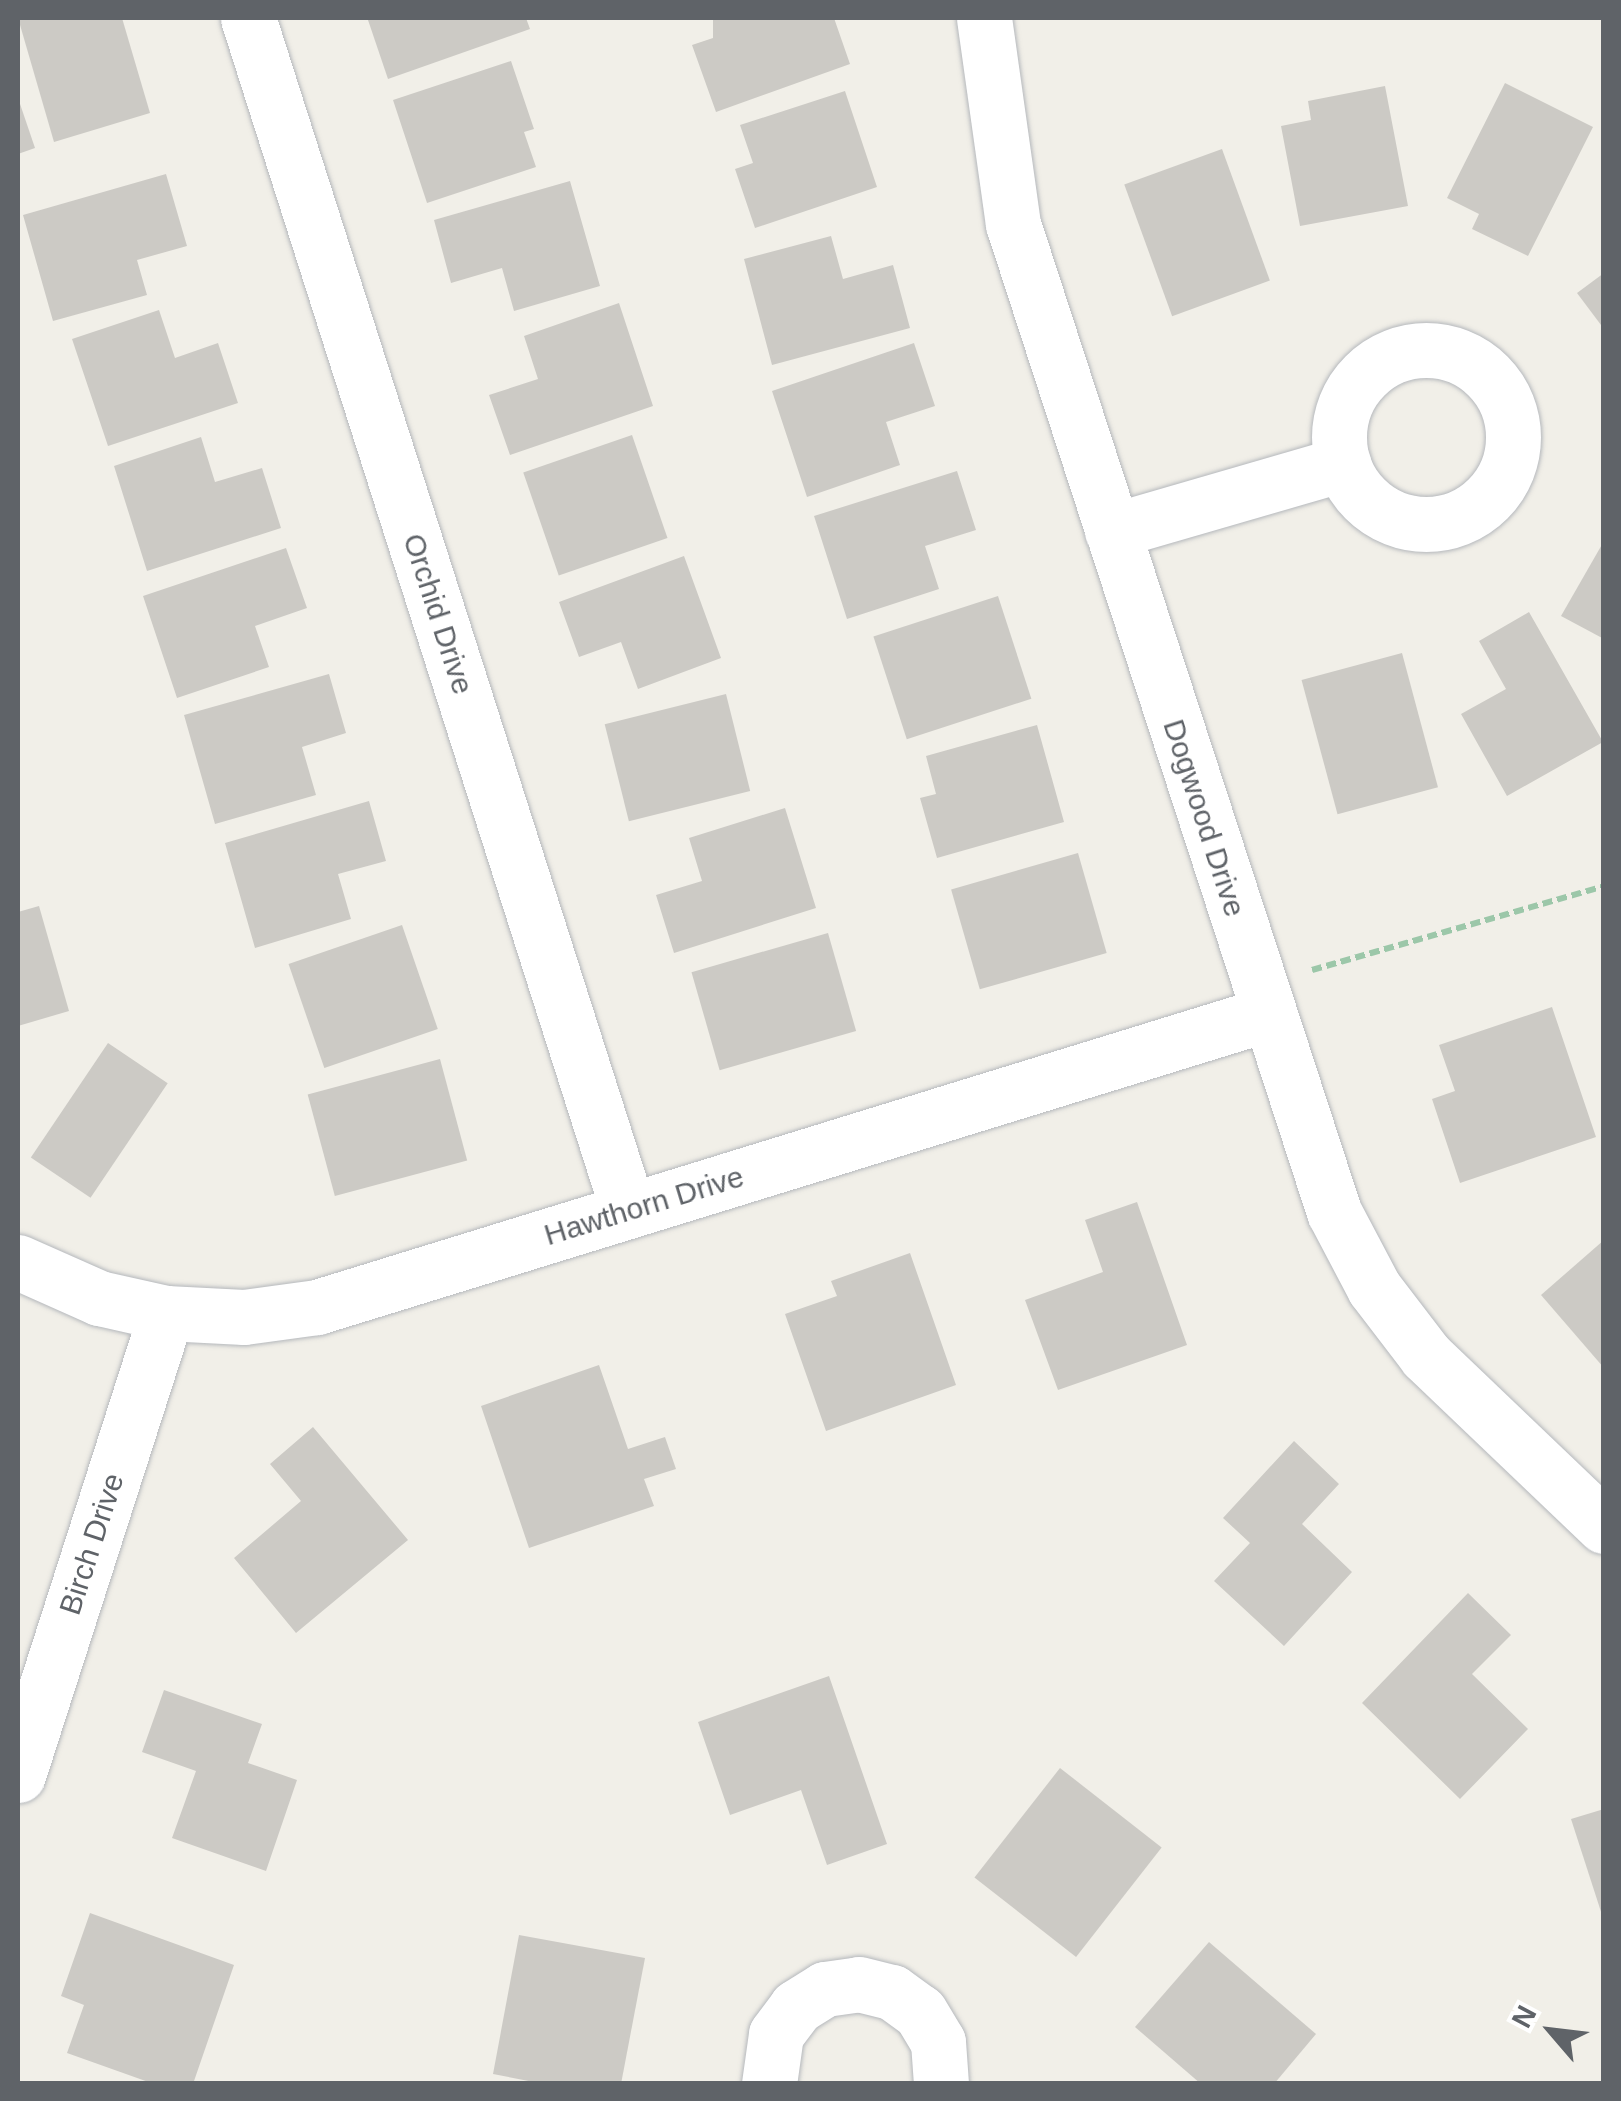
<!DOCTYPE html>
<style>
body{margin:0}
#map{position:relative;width:1621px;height:2101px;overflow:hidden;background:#f1efe8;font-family:Helvetica,sans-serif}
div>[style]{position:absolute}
.building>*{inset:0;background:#cccac5;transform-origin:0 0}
.path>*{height:6px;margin-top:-3px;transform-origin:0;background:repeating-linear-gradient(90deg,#9cc7a9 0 10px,transparent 0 15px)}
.roads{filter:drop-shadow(0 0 2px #b5b8bc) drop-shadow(0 0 2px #b5b8bc)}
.street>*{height:55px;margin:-27.5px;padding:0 27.5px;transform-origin:27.5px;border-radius:27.5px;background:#fff}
.street>.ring{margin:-27.5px;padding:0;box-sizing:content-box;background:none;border:55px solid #fff;border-radius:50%}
span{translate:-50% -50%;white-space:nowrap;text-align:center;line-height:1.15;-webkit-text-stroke:10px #fff;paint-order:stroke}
.street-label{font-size:30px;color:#5f6368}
.frame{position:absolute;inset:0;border:20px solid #5f6368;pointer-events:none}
.north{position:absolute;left:1501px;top:1981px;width:100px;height:100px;-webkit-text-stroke:8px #fff;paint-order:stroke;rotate:298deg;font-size:28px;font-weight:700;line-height:40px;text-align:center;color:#5f6368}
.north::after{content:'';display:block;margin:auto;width:35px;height:45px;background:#5f6368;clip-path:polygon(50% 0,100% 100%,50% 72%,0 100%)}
</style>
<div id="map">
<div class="building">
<div style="clip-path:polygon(18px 18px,122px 18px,150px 113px,54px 142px)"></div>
<div style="clip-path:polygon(377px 18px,526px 18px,530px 29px,388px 79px,368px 20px)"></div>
<div style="clip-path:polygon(713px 18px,834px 18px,850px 64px,716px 112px,692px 45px,713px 38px)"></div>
<div style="clip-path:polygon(511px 61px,534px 129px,524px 132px,536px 167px,427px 203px,393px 100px)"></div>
<div style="clip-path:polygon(1505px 83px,1593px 127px,1528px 256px,1472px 229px,1479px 214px,1447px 198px)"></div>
<div style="clip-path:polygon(1385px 86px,1408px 206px,1300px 226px,1281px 126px,1311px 120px,1308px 101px)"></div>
<div style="clip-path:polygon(845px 91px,877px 187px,755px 228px,735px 169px,753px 163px,740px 125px)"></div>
<div style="clip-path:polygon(18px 98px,35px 148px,18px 154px)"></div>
<div style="left:1222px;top:149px;width:140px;height:104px;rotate:70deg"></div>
<div style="clip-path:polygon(166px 174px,187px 246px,137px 260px,147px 295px,53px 321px,23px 215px)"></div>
<div style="clip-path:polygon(570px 181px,600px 286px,514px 311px,502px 268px,451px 283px,434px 220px)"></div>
<div style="clip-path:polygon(831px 236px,843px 279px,893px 265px,910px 328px,772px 365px,744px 259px)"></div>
<div style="clip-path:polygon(1604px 273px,1604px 329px,1577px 293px)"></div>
<div style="clip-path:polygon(619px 303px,653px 406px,510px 455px,489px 395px,538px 379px,524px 336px)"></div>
<div style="clip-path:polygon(159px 310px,175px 358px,218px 343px,238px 403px,108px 446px,72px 339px)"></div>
<div style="clip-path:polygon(914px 343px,935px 406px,886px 422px,900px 465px,807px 497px,772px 391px)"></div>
<div style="left:632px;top:435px;width:109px;height:115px;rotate:71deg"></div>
<div style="clip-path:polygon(201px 437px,215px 482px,262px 468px,281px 528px,147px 571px,114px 466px)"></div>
<div style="clip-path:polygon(957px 471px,976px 530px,925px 546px,939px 589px,847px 619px,814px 516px)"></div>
<div style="clip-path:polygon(1604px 541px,1604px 639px,1561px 616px)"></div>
<div style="clip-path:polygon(286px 548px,307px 608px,255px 626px,269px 667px,177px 698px,143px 596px)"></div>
<div style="clip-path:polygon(684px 556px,721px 658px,638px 689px,621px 642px,579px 657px,559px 602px)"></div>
<div style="left:998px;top:596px;width:108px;height:131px;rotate:72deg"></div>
<div style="clip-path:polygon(1529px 612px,1603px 742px,1507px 796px,1461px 714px,1506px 689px,1479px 641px)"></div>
<div style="left:1402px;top:653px;width:139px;height:104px;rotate:75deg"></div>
<div style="clip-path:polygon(329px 674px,346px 733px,302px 747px,316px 795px,215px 824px,184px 715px)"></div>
<div style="left:726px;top:694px;width:100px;height:125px;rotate:76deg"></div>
<div style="clip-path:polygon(1037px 725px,1064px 822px,937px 858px,920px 798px,936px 794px,926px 756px)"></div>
<div style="clip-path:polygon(369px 801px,386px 861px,338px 874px,351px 919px,255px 948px,225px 843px)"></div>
<div style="clip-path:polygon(785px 808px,816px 908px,674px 953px,656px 895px,702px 881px,689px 838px)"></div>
<div style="left:1078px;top:853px;width:104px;height:132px;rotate:74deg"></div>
<div style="clip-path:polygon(39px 906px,69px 1011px,18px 1026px,18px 912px)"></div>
<div style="left:402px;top:925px;width:110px;height:120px;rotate:71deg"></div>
<div style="left:828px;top:933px;width:102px;height:142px;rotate:74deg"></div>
<div style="clip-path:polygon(1552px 1007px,1596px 1137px,1460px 1183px,1432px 1099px,1455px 1091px,1439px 1045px)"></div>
<div style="left:108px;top:1043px;width:72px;height:138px;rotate:34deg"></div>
<div style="left:440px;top:1059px;width:105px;height:137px;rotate:75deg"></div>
<div style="clip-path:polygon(1137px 1202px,1187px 1345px,1058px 1390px,1025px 1300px,1103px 1272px,1085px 1220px)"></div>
<div style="clip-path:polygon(1604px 1240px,1604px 1368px,1541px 1295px)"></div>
<div style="clip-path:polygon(910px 1253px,956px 1385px,826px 1431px,785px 1314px,837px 1296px,831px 1281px)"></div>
<div style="clip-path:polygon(599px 1365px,628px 1449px,665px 1437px,676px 1469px,644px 1479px,654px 1506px,529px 1548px,481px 1406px)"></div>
<div style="clip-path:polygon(313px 1427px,408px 1540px,296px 1633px,234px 1558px,301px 1501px,270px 1464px)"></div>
<div style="clip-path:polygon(1294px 1441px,1339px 1484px,1302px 1524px,1352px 1572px,1284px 1646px,1214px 1581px,1250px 1543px,1223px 1518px)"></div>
<div style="clip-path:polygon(1468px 1593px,1511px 1635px,1472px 1674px,1528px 1729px,1460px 1799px,1362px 1703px)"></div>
<div style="clip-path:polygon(829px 1676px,887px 1844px,827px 1865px,801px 1790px,730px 1815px,698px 1722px)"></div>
<div style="clip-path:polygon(164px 1690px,262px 1724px,248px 1763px,297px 1780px,266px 1871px,172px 1838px,196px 1771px,142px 1752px)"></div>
<div style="left:1060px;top:1768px;width:129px;height:139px;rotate:38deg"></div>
<div style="clip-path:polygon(1604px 1809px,1604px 1918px,1603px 1918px,1571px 1819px)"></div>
<div style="clip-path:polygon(90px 1913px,234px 1965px,193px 2084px,154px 2084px,67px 2053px,84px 2005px,61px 1996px)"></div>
<div style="clip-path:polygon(519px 1935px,645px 1958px,621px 2084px,544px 2084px,493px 2074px)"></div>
<div style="clip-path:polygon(1209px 1942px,1316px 2034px,1274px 2084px,1201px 2084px,1135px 2027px)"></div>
</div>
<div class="path">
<div style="left:1312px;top:970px;width:304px;rotate:-16deg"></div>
</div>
<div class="roads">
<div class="street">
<div style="left:248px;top:18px;width:1251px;rotate:72.32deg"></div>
<div style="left:984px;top:18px;width:208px;rotate:82deg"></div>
<div style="left:1013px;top:224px;width:1039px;rotate:72deg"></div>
<div style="left:1334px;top:1212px;width:86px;rotate:62.2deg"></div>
<div style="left:1374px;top:1288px;width:86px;rotate:52.6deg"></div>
<div style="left:1426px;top:1356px;width:246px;rotate:43.7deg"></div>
<div class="ring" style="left:1339px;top:350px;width:119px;height:119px"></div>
<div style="left:1112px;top:531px;width:241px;rotate:-16.2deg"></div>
<div style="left:18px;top:1262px;width:89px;rotate:24deg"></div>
<div style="left:99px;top:1298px;width:69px;rotate:12.6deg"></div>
<div style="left:166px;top:1313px;width:78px;rotate:2.9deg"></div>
<div style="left:244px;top:1317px;width:74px;rotate:-7.8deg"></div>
<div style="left:317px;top:1307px;width:994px;rotate:-17.14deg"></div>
<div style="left:18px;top:1775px;width:485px;rotate:-72.2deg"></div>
<div style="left:769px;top:2084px;width:50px;rotate:-82deg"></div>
<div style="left:776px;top:2034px;width:34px;rotate:-53deg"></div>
<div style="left:796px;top:2007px;width:34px;rotate:-32deg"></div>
<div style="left:825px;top:1989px;width:34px;rotate:-8deg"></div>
<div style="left:859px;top:1984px;width:34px;rotate:14deg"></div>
<div style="left:892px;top:1992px;width:34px;rotate:36deg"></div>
<div style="left:920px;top:2012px;width:35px;rotate:59deg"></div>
<div style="left:938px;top:2042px;width:42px;rotate:85.9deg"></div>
</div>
</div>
<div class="street-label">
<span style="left:438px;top:614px;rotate:72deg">Orchid Drive</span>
<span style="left:1204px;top:818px;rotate:72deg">Dogwood Drive</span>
<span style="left:644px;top:1206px;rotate:-17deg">Hawthorn Drive</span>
<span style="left:92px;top:1544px;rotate:-72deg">Birch Drive</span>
</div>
<div class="frame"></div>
<div class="north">N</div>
</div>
